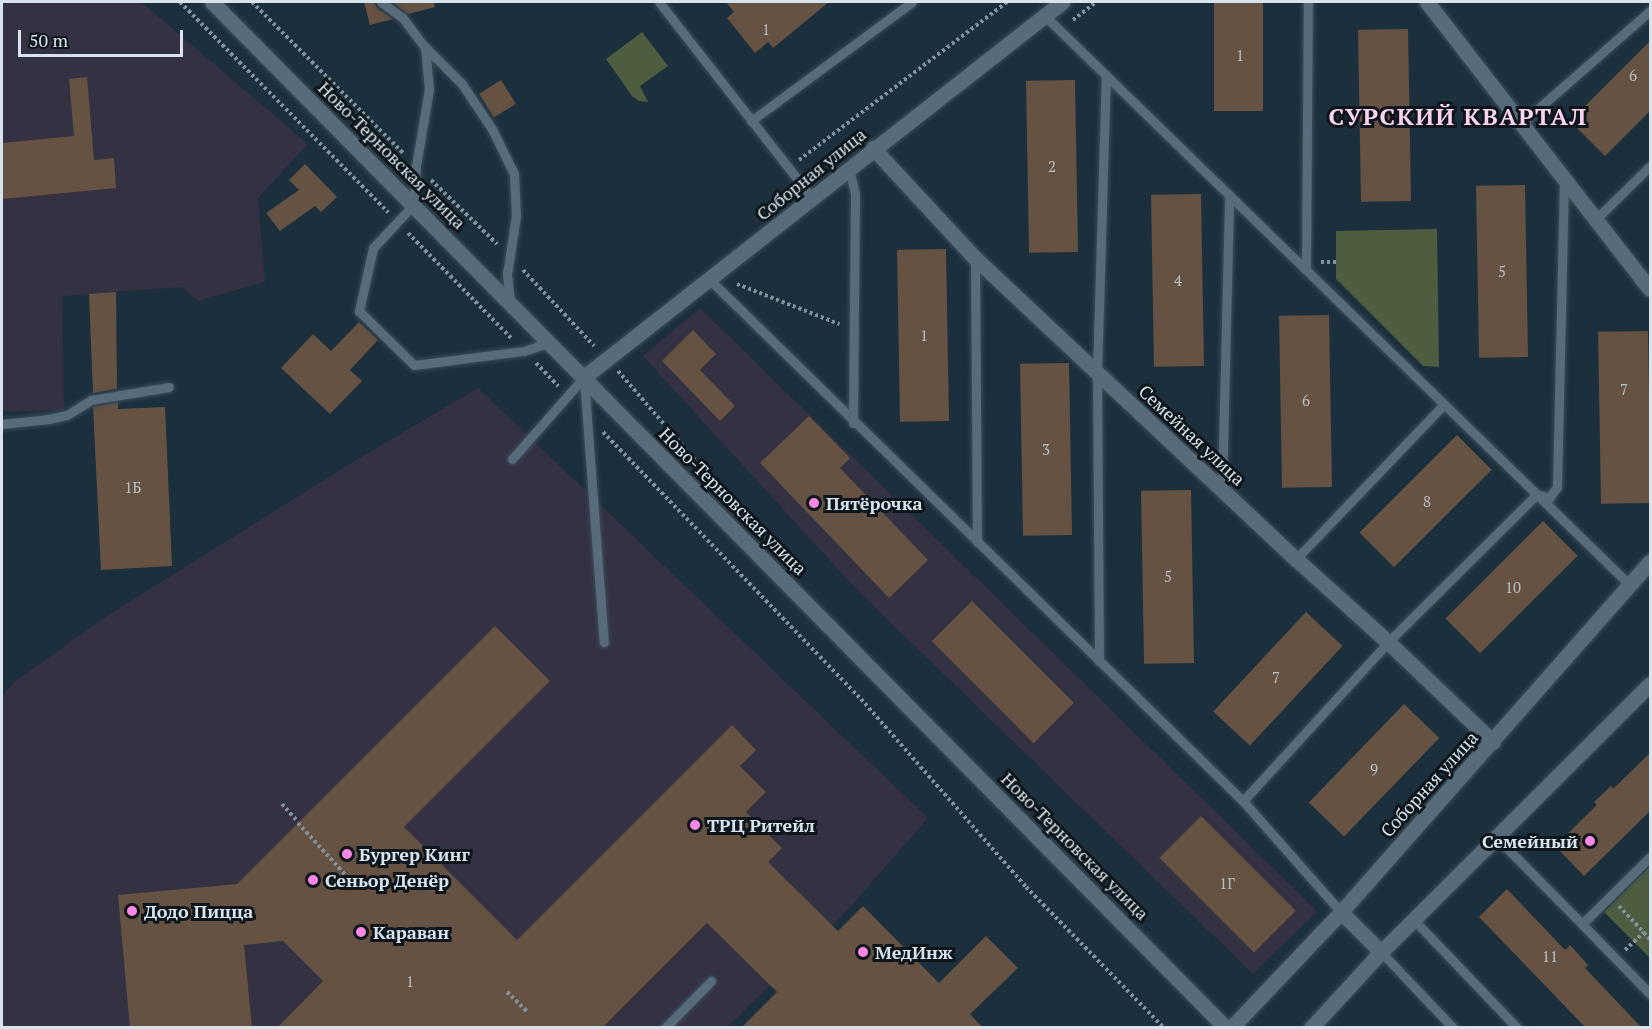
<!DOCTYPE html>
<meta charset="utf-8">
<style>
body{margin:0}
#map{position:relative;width:1652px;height:1029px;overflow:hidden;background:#1c2f3d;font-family:"PT Serif",serif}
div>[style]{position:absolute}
.commercial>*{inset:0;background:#343142}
.green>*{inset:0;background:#4e5c40}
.building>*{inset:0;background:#655242;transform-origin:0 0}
.path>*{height:4px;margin-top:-2px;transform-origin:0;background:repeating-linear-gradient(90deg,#83929d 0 3px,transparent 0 6px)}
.roads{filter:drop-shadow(0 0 2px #3c4c58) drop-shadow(0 0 2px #3c4c58)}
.service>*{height:9px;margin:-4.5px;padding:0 4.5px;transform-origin:4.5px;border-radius:4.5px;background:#576b7b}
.minor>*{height:15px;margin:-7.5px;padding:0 7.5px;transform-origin:7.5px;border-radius:7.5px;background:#576b7b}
.secondary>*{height:15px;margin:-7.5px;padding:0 7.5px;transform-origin:7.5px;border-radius:7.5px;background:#576b7b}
.dots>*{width:16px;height:16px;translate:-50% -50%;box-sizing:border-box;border:3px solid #0e161c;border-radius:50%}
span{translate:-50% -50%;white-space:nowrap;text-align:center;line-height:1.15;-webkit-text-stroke:6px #0e161c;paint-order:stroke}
.number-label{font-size:15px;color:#bbc0c2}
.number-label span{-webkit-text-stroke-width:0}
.street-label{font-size:18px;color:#d8e4ed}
.poi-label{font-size:18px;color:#d8e4ed;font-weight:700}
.left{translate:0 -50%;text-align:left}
.right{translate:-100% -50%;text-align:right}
.district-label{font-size:24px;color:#fcd4f3;font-weight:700;letter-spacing:1.5px}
.frame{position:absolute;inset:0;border:3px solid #d8e4ed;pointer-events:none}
.scale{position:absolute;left:18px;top:30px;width:165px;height:27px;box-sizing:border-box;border:3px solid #d8e4ed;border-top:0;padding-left:8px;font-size:18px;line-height:21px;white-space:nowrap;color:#d8e4ed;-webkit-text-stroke:4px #0e161c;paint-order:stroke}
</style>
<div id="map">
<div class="commercial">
<div style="clip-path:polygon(2px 2px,141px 2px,308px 144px,258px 198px,265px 282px,198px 301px,182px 287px,62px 296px,64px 410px,2px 412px)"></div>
<div style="clip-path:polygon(700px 308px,1317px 911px,1253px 974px,859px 592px,643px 356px)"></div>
<div style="clip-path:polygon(478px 388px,928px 818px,844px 914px,727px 1027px,2px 1028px,2px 695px,17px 680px,102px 619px,358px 459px)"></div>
</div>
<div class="green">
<div style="clip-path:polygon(642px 32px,668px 66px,640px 86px,648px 102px,639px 101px,632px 96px,606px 59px)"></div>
<div style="clip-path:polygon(1437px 229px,1439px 367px,1423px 366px,1336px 279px,1336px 231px)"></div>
<div style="clip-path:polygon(1650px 866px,1650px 958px,1604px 912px)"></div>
</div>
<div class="building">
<div style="clip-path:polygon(364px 2px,374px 2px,377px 8px,393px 19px,370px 25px)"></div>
<div style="clip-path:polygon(392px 2px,434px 2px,435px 7px,408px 14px)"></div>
<div style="clip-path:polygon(726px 2px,829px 2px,773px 48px,768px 42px,755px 53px,727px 18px,734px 12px)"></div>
<div style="left:1214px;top:2px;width:49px;height:109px"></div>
<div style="left:1408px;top:29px;width:172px;height:50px;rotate:89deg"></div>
<div style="clip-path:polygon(1650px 41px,1650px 111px,1605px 156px,1570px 121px)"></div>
<div style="clip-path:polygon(87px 77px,94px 160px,114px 158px,116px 188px,2px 199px,2px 143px,74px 136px,69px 79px)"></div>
<div style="left:501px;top:80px;width:28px;height:26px;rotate:58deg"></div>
<div style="left:1075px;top:80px;width:172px;height:49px;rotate:89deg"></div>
<div style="clip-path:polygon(305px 164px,337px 197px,321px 212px,315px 206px,280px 231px,266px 213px,299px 190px,289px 180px)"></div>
<div style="left:1525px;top:185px;width:172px;height:49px;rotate:89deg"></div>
<div style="left:1201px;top:194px;width:172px;height:50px;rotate:89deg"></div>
<div style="left:946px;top:249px;width:172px;height:49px;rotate:89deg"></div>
<div style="clip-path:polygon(116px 292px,117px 389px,93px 393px,89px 294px)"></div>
<div style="left:1329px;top:315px;width:172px;height:50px;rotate:89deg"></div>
<div style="clip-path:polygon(359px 322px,378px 340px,350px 370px,362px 381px,330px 414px,281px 368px,313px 334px,331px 351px)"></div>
<div style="clip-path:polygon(693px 330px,716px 354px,700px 370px,735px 406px,720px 421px,662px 361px)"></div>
<div style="left:1648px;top:331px;width:172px;height:50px;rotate:89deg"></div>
<div style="left:1069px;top:363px;width:172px;height:49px;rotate:89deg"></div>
<div style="clip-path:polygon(118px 402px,118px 409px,165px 407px,172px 566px,101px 570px,93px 407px)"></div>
<div style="clip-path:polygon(809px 416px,850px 458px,840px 468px,928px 560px,889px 598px,760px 463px)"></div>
<div style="left:1457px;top:435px;width:49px;height:138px;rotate:45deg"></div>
<div style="left:1191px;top:490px;width:173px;height:50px;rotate:89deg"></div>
<div style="left:1543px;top:521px;width:49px;height:138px;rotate:45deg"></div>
<div style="left:972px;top:601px;width:144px;height:57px;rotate:45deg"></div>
<div style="left:1306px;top:612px;width:50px;height:136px;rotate:43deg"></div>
<div style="clip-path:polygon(495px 626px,550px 681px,404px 827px,517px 940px,732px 725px,756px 750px,740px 766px,766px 792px,746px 812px,782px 848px,768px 862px,838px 931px,863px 906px,939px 983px,986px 936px,1018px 968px,970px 1014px,983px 1028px,741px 1028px,777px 992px,707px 923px,602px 1028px,277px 1028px,323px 981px,283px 941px,244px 945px,252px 1028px,130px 1028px,118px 895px,237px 884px)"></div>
<div style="left:1404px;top:704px;width:49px;height:137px;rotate:44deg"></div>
<div style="clip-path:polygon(1650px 753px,1650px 811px,1584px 876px,1555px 846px,1597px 805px,1594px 802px,1611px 786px,1613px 789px)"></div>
<div style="left:1201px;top:816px;width:134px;height:59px;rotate:45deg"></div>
<div style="clip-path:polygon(1507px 889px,1565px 950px,1570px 945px,1588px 965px,1585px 968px,1642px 1028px,1586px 1028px,1479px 917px)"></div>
</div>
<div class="path">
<div style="left:180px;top:2px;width:296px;rotate:45.3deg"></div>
<div style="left:252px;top:2px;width:215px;rotate:45deg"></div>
<div style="left:1073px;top:20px;width:29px;rotate:-38deg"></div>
<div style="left:799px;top:160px;width:261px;rotate:-37.2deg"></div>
<div style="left:431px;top:180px;width:92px;rotate:44.1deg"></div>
<div style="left:408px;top:233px;width:148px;rotate:45.5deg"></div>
<div style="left:1321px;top:262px;width:15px"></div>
<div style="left:523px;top:270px;width:104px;rotate:46.9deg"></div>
<div style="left:737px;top:284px;width:110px;rotate:21.4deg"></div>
<div style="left:536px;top:363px;width:32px;rotate:46deg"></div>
<div style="left:618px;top:371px;width:139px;rotate:49.1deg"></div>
<div style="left:603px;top:432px;width:371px;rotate:46deg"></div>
<div style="left:861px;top:699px;width:250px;rotate:48.7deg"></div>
<div style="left:1026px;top:887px;width:197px;rotate:45.6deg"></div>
<div style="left:282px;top:804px;width:24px;rotate:48deg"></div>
<div style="left:298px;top:823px;width:77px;rotate:47.6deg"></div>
<div style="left:1619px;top:906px;width:45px;rotate:46.8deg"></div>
<div style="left:1625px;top:950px;width:26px;rotate:-43deg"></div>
<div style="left:507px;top:992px;width:28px;rotate:44deg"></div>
</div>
<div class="roads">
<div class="service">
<div style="left:381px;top:2px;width:26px;rotate:36deg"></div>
<div style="left:402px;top:17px;width:38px;rotate:53deg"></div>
<div style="left:425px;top:47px;width:42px;rotate:84.6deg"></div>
<div style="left:429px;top:89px;width:78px;rotate:99.6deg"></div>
<div style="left:416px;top:166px;width:38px;rotate:93deg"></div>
<div style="left:414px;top:204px;width:60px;rotate:133deg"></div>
<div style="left:373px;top:248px;width:65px;rotate:102.5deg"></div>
<div style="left:359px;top:311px;width:77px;rotate:44.5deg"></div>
<div style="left:414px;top:365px;width:111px;rotate:-7.3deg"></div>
<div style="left:524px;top:351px;width:28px;rotate:-19deg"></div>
<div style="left:659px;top:2px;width:250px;rotate:52deg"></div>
<div style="left:1044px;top:15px;width:817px;rotate:44.21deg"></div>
<div style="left:425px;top:47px;width:52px;rotate:45deg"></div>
<div style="left:462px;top:84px;width:54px;rotate:56.3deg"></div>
<div style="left:492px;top:129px;width:50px;rotate:63.9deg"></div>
<div style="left:514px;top:174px;width:42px;rotate:87.3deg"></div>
<div style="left:516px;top:216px;width:59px;rotate:98.8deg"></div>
<div style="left:507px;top:274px;width:28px;rotate:84deg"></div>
<div style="left:751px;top:121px;width:200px;rotate:-36.5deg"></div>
<div style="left:1523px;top:122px;width:169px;rotate:-41.2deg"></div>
<div style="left:849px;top:168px;width:27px;rotate:77deg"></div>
<div style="left:855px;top:194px;width:229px;rotate:90.5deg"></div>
<div style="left:1597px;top:218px;width:74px;rotate:-44.5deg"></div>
<div style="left:975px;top:258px;width:284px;rotate:89.6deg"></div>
<div style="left:1306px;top:270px;width:268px;rotate:-89.6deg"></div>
<div style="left:709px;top:279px;width:747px;rotate:44.35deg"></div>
<div style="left:1243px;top:801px;width:148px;rotate:48.6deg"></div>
<div style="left:584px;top:379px;width:264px;rotate:85.7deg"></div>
<div style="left:2px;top:424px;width:47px;rotate:-6.1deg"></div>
<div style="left:49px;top:419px;width:18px;rotate:-13deg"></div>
<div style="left:67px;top:415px;width:28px;rotate:-32deg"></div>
<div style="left:91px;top:400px;width:79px;rotate:-9.5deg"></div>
<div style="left:512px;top:459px;width:109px;rotate:-48.7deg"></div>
<div style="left:1222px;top:489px;width:294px;rotate:-88.6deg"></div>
<div style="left:1296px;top:559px;width:214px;rotate:-46.3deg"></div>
<div style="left:1099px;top:661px;width:287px;rotate:-90.4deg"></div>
<div style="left:1097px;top:374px;width:299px;rotate:-88.3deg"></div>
<div style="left:1243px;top:801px;width:215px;rotate:-47.6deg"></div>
<div style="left:1388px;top:642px;width:210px;rotate:-44.8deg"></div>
<div style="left:1537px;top:494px;width:13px;rotate:18deg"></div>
<div style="left:1549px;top:498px;width:14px;rotate:-54deg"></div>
<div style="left:1557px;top:487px;width:309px;rotate:-88.7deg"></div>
<div style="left:1496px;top:837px;width:122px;rotate:45.3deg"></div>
<div style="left:1582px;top:924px;width:95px;rotate:-44.6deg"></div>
<div style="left:1413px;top:919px;width:151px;rotate:46.3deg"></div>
<div style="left:1582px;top:924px;width:98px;rotate:45.8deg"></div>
<div style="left:1381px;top:952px;width:105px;rotate:46.5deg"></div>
<div style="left:665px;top:1028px;width:66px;rotate:-45.6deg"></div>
</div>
<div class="minor">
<div style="left:1427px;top:2px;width:363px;rotate:52.2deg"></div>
<div style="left:873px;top:148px;width:150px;rotate:47.2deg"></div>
<div style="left:975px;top:258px;width:440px;rotate:43.2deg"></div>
<div style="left:1296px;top:559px;width:124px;rotate:42.1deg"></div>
<div style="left:1388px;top:642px;width:145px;rotate:43.6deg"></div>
<div style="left:584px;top:377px;width:608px;rotate:-38.11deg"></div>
<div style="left:1381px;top:952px;width:380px;rotate:-44.9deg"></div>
<div style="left:1231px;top:1028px;width:160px;rotate:-46.5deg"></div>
<div style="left:1311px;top:1028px;width:103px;rotate:-47.4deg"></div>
<div style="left:1381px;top:952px;width:57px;rotate:-135deg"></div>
<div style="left:1341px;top:912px;width:467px;rotate:-48.6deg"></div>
</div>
<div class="secondary">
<div style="left:212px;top:2px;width:1443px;rotate:45.34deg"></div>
</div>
</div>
<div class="dots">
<div style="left:814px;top:503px;background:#fb87e6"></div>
<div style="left:695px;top:825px;background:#fb87e6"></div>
<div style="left:1590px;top:841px;background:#fb87e6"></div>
<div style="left:347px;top:854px;background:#fb87e6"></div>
<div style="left:313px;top:880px;background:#fb87e6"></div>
<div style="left:132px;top:911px;background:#fb87e6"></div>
<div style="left:361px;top:932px;background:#fb87e6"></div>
<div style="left:863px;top:952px;background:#fb87e6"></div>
</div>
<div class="number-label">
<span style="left:766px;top:30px">1</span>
<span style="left:1240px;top:56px">1</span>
<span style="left:1633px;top:76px">6</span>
<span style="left:1052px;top:167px">2</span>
<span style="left:1502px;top:272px">5</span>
<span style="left:1178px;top:281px">4</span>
<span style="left:924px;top:336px">1</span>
<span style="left:1624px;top:390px">7</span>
<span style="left:1306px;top:401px">6</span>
<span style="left:1046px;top:450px">3</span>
<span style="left:133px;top:488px">1Б</span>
<span style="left:1427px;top:502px">8</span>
<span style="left:1168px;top:577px">5</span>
<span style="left:1513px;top:588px">10</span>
<span style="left:1276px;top:678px">7</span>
<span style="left:1374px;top:770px">9</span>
<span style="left:1227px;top:884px">1Г</span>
<span style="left:1550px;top:957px">11</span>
<span style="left:410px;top:982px">1</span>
</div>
<div class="street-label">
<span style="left:392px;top:155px;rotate:45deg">Ново-Терновская улица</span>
<span style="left:811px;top:174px;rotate:-39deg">Соборная улица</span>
<span style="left:1192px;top:435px;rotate:43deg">Семейная улица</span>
<span style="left:733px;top:501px;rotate:45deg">Ново-Терновская улица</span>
<span style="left:1429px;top:784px;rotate:-48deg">Соборная улица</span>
<span style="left:1075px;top:846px;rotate:45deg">Ново-Терновская улица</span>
</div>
<div class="poi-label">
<span class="left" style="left:826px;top:503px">Пятёрочка</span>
<span class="left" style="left:707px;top:825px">ТРЦ Ритейл</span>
<span class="right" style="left:1578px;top:841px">Семейный</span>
<span class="left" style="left:359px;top:854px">Бургер Кинг</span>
<span class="left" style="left:325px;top:880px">Сеньор Денёр</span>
<span class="left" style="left:144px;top:911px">Додо Пицца</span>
<span class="left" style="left:373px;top:932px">Караван</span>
<span class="left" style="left:875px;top:952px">МедИнж</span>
</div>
<div class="district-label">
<span style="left:1458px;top:117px">СУРСКИЙ КВАРТАЛ</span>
</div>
<div class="frame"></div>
<div class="scale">50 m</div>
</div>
